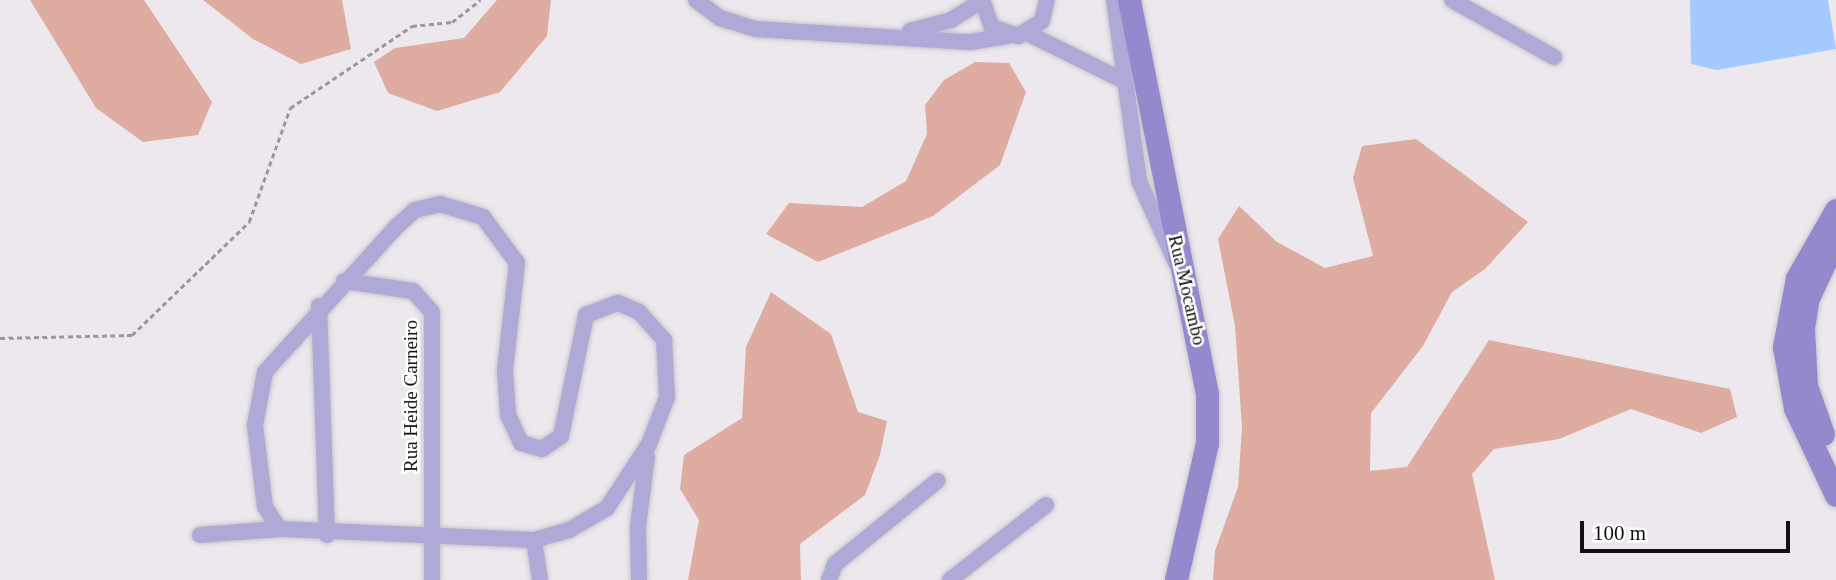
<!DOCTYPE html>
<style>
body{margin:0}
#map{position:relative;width:1836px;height:580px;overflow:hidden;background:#ede8ee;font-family:Georgia,serif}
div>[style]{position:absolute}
.green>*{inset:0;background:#deaca0}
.water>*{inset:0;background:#a4caff}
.path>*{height:2.5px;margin-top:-1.25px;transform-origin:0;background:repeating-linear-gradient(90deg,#9b979c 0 5px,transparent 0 8.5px)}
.roads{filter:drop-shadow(0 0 2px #cac5cb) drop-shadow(0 0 2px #cac5cb)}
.street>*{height:16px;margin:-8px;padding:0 8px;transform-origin:8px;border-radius:8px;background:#afa9d7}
.secondary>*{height:23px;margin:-11.5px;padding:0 11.5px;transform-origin:11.5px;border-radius:11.5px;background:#9389cc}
span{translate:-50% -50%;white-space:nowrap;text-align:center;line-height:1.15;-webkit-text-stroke:5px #fff;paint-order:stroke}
.street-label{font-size:19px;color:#110f11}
.scale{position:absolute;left:1580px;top:521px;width:210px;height:32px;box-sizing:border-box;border:4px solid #110f11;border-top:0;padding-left:9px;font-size:21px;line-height:24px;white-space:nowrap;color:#110f11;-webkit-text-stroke:5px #fff;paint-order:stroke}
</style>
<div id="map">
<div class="green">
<div style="clip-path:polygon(30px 0,144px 0,212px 102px,198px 135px,143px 142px,96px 108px)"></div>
<div style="clip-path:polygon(203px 0,342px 0,351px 49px,301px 64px,253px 39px)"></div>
<div style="clip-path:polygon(497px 0,551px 0,547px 36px,500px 92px,437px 111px,388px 93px,374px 62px,395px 48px,464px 38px)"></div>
<div style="clip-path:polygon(975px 62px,1009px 63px,1026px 92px,1000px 165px,933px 216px,818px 262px,766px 234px,789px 203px,862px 207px,906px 181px,927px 134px,925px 105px,944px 80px)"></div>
<div style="clip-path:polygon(1416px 139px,1528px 222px,1485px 269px,1452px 292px,1423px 346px,1371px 413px,1370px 471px,1407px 467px,1489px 340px,1730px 389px,1737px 417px,1701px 433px,1631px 409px,1559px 439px,1494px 449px,1472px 474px,1495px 580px,1213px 580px,1215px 551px,1238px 487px,1242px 427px,1235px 326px,1218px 239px,1239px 206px,1277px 242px,1325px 268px,1373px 256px,1353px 178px,1362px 146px)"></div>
<div style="clip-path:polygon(771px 292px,831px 334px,858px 412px,887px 421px,880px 455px,865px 495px,800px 544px,801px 580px,688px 580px,699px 520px,680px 489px,684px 455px,742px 418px,746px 347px)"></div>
</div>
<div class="water">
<div style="clip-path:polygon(1690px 0,1828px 0,1836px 49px,1717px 70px,1691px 64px)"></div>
</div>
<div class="path">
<div style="left:0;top:338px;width:132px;rotate:-1.3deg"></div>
<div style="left:132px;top:335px;width:163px;rotate:-44deg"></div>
<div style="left:249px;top:222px;width:121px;rotate:-70.2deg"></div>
<div style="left:290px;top:108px;width:147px;rotate:-33.9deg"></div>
<div style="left:412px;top:26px;width:40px;rotate:-5.7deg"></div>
<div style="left:452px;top:22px;width:36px;rotate:-38deg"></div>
</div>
<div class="roads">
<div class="street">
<div style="left:696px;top:0;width:30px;rotate:37deg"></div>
<div style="left:720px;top:18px;width:37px;rotate:17deg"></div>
<div style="left:755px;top:29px;width:215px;rotate:3.5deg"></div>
<div style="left:970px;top:42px;width:39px;rotate:-9deg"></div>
<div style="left:982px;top:0;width:29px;rotate:70deg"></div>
<div style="left:992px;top:27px;width:28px;rotate:19deg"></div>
<div style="left:1018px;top:36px;width:28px;rotate:-32deg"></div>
<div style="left:1042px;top:21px;width:22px;rotate:-77deg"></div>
<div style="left:1114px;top:0;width:183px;rotate:82.1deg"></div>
<div style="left:1139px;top:181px;width:90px;rotate:65.7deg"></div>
<div style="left:1452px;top:0;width:117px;rotate:29.2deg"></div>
<div style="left:910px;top:31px;width:42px;rotate:-15deg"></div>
<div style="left:951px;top:20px;width:36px;rotate:-32deg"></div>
<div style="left:1027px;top:33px;width:104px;rotate:26.3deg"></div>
<div style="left:440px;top:204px;width:45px;rotate:16.8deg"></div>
<div style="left:483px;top:217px;width:57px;rotate:53.5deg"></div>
<div style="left:517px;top:263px;width:108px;rotate:96.4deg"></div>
<div style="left:505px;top:370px;width:45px;rotate:86.2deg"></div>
<div style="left:508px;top:415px;width:31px;rotate:65deg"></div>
<div style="left:521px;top:443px;width:22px;rotate:16deg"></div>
<div style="left:542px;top:449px;width:23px;rotate:-34deg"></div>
<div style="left:561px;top:436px;width:124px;rotate:-78.3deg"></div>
<div style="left:586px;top:315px;width:34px;rotate:-21deg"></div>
<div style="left:618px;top:303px;width:23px;rotate:23deg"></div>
<div style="left:639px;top:312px;width:38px;rotate:48deg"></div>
<div style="left:664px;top:340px;width:57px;rotate:87deg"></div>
<div style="left:667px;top:397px;width:50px;rotate:111deg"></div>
<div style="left:649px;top:444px;width:77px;rotate:123.3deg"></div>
<div style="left:607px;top:508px;width:44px;rotate:149.9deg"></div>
<div style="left:569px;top:530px;width:36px;rotate:164deg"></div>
<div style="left:534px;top:540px;width:255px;rotate:-177.5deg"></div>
<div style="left:279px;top:529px;width:26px;rotate:-122deg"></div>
<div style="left:265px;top:507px;width:83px;rotate:-97deg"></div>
<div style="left:255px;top:425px;width:54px;rotate:-79.3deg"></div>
<div style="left:265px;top:372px;width:195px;rotate:-47.9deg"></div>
<div style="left:396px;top:227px;width:25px;rotate:-42deg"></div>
<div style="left:415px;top:210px;width:26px;rotate:-13deg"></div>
<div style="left:344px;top:281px;width:70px;rotate:8.2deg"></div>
<div style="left:413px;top:291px;width:28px;rotate:48deg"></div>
<div style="left:432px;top:312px;width:268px;rotate:90deg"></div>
<div style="left:319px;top:306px;width:229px;rotate:88deg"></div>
<div style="left:200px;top:535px;width:79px;rotate:-4.3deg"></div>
<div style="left:534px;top:540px;width:40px;rotate:81.5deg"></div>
<div style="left:639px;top:580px;width:54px;rotate:-91.1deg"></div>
<div style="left:638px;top:526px;width:70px;rotate:-82.6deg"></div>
<div style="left:829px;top:580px;width:17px;rotate:-69deg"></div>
<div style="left:835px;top:564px;width:132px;rotate:-39.1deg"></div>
<div style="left:950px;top:580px;width:122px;rotate:-38deg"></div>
</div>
<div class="secondary">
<div style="left:1129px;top:0;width:402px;rotate:78.8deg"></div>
<div style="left:1207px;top:394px;width:49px;rotate:90deg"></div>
<div style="left:1207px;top:443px;width:140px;rotate:102.8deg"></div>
<div style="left:1836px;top:210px;width:78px;rotate:119.8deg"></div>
<div style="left:1797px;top:278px;width:70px;rotate:100.7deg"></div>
<div style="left:1784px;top:347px;width:62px;rotate:79.8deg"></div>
<div style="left:1795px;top:408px;width:96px;rotate:64.8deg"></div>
<div style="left:1823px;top:434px;width:51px;rotate:-109.5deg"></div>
<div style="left:1806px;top:386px;width:58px;rotate:-93deg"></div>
<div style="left:1803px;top:328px;width:30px;rotate:-81deg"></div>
<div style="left:1808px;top:298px;width:66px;rotate:-65deg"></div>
</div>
</div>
<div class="street-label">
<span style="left:1187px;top:290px;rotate:77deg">Rua Mocambo</span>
<span style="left:411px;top:396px;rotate:-90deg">Rua Heide Carneiro</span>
</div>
<div class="scale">100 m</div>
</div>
